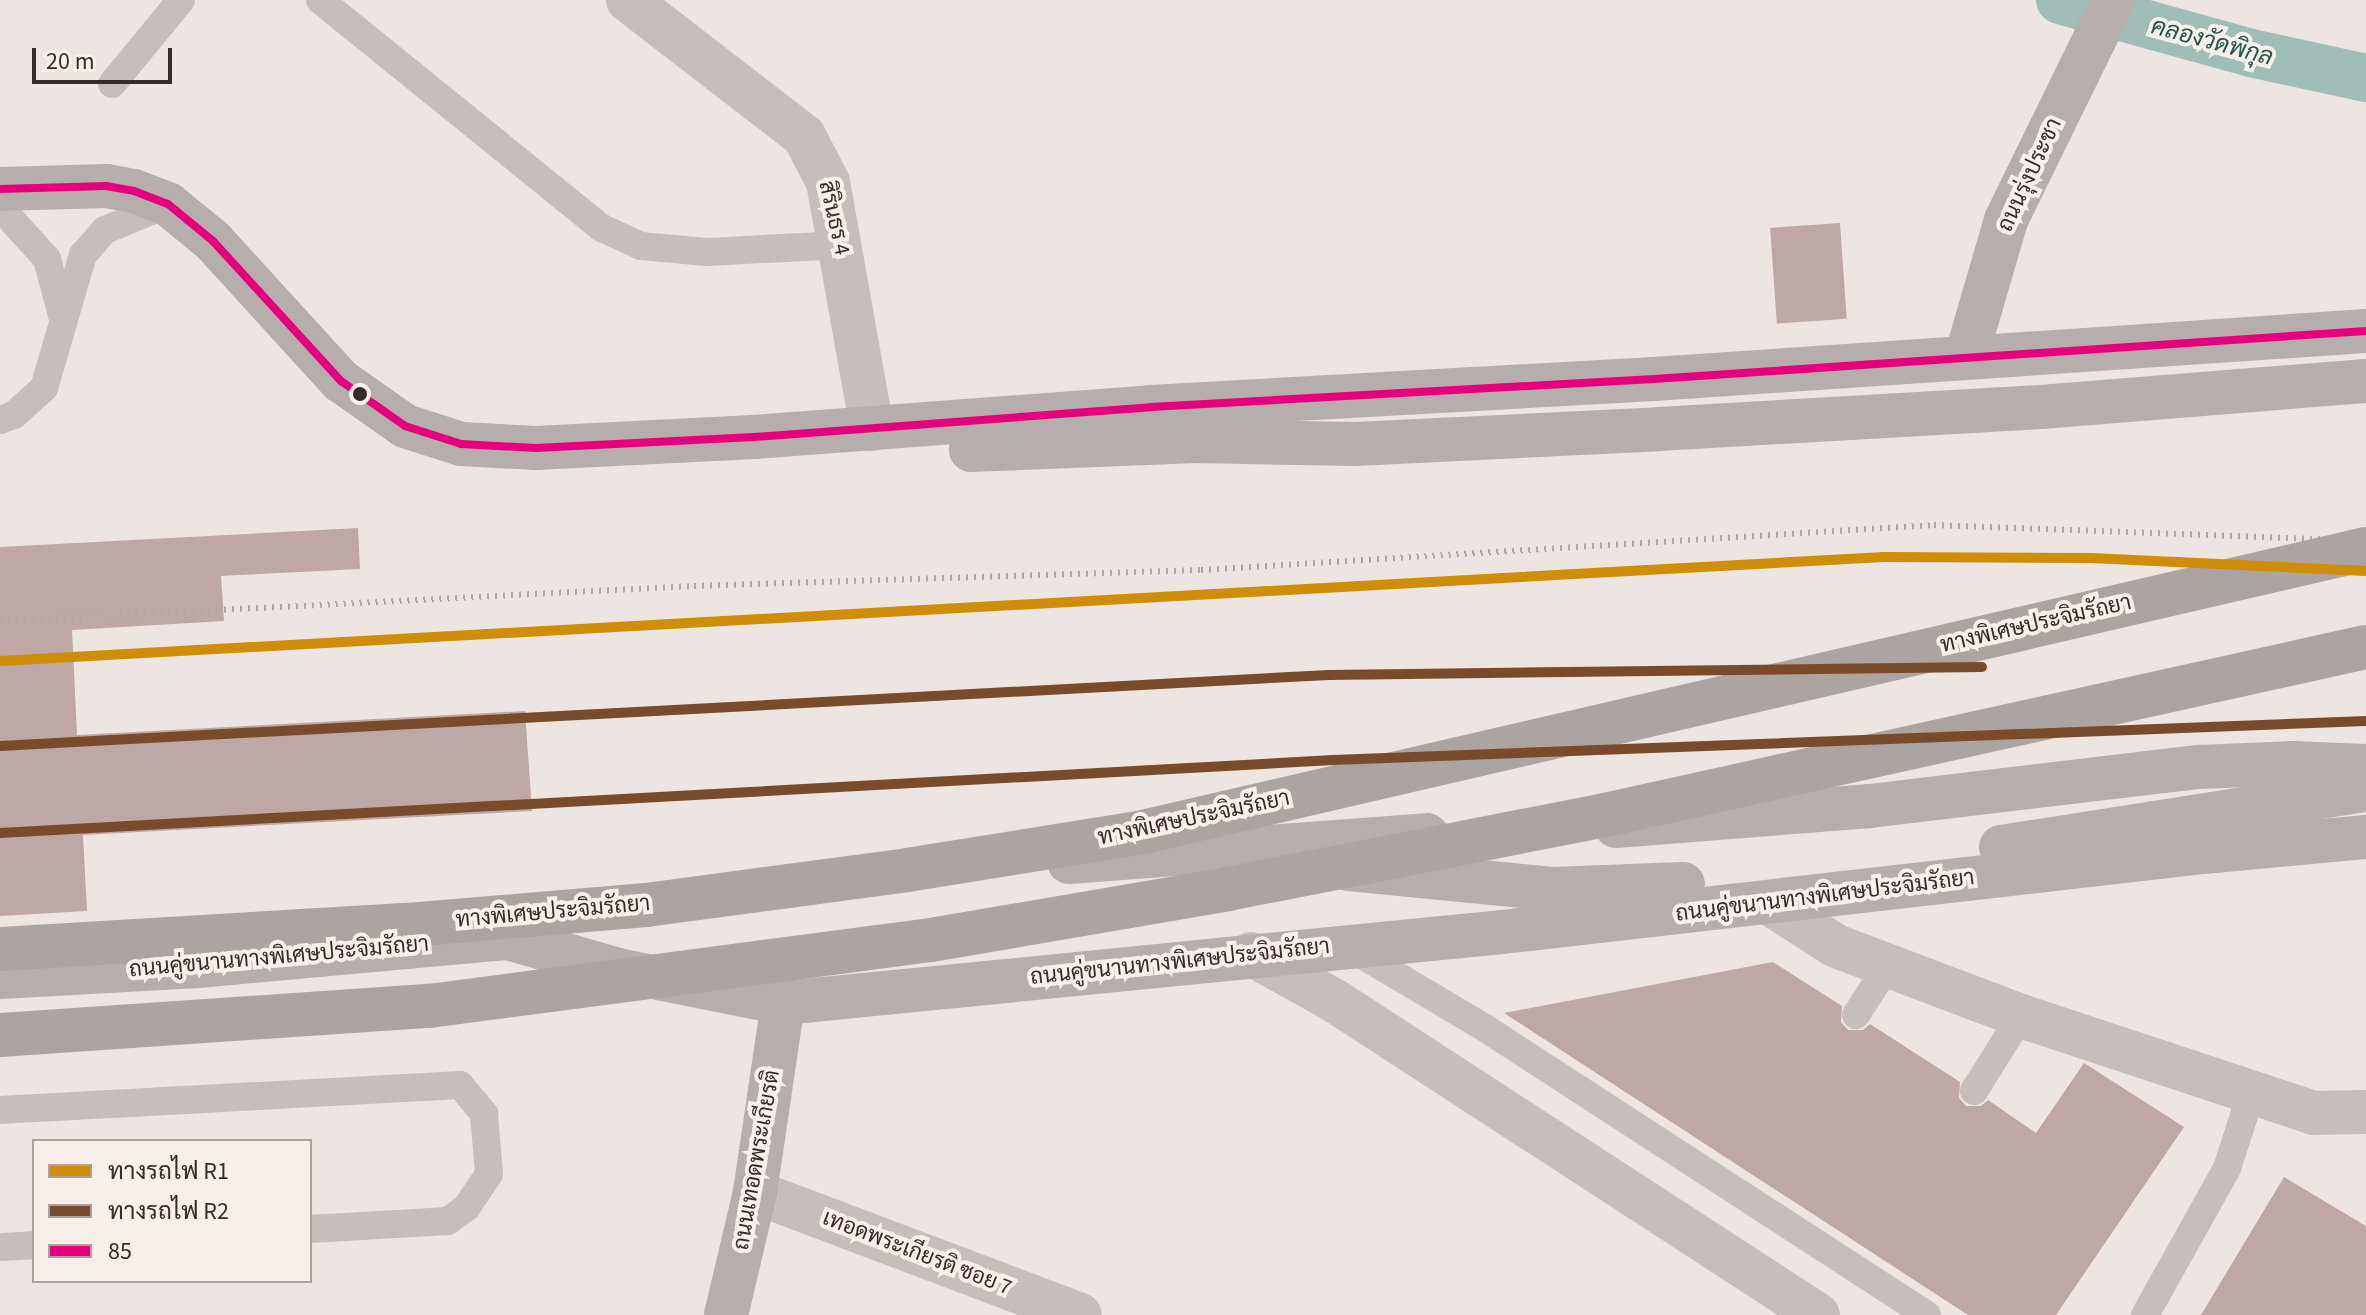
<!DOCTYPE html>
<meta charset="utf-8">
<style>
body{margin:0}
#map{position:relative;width:2366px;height:1315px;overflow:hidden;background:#ede5e2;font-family:"Source Sans 3",Sarabun,sans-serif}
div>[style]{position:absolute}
.canal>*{height:48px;margin:-24px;padding:0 24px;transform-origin:24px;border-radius:24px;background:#a0bdb7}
.building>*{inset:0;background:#bfa7a5;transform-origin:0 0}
.lane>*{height:28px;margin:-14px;padding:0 14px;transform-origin:14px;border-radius:14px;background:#c6bebb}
.street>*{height:44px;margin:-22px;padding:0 22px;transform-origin:22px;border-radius:22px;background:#c6bebb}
.secondary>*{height:44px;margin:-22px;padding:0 22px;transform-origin:22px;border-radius:22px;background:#b6aeac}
.rail>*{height:6px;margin-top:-3px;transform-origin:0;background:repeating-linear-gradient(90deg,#aea7a5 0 2px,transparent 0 8px)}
.highway-bridge>*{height:44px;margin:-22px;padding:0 22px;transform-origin:22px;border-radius:22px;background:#aca4a1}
.bus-1>*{height:8px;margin:-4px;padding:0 4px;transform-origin:4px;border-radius:4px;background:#e5007d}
.rail-1>*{height:10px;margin:-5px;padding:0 5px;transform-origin:5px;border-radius:5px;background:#d08d08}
.rail-2>*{height:10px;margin:-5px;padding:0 5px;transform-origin:5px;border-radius:5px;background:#7a4b2a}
.dots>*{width:22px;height:22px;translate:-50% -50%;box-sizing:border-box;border:4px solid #f9efea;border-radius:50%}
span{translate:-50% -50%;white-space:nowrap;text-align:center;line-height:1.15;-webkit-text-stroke:8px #f9efea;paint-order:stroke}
.street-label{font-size:22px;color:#362b2a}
.water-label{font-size:24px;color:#22554e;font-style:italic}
.legend{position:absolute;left:32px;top:1139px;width:280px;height:144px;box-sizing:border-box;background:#f9efea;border:2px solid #aba19d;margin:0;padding:10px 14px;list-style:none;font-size:24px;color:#362b2a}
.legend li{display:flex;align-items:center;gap:16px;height:40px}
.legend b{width:40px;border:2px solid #aba19d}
.scale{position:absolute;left:32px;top:48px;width:140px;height:36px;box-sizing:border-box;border:4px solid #362b2a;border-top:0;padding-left:10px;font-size:24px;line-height:28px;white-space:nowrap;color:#362b2a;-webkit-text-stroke:6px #f9efea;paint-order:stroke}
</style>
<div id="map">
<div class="canal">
<div style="left:2060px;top:0;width:198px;rotate:15.5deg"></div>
<div style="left:2251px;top:53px;width:118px;rotate:12.3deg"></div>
</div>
<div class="building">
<div style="left:1840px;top:223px;width:96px;height:70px;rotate:86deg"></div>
<div style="clip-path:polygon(358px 528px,360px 569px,221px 576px,224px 621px,72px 630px,77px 735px,525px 711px,532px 811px,83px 835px,87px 911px,0 916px,0 547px)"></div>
<div style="clip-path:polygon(1773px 962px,1842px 1006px,1841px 1022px,1848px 1030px,1863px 1030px,1870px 1024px,1960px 1082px,1959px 1098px,1966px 1106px,1981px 1106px,1988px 1100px,2036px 1133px,2084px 1063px,2184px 1127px,2056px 1315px,1968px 1315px,1504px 1013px)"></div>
<div style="clip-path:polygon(2284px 1177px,2366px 1226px,2366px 1315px,2201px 1315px)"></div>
</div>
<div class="lane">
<div style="left:320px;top:0;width:363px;rotate:39deg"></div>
<div style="left:602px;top:228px;width:43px;rotate:24.8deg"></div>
<div style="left:641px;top:246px;width:66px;rotate:5.2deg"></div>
<div style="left:707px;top:252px;width:134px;rotate:-3deg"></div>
<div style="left:112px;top:84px;width:109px;rotate:-50.6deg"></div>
<div style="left:0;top:207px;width:70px;rotate:47.9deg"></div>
<div style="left:47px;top:259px;width:62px;rotate:75.1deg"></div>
<div style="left:0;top:420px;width:15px;rotate:-20deg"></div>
<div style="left:14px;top:415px;width:40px;rotate:-42deg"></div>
<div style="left:44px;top:388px;width:139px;rotate:-73.7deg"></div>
<div style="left:83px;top:255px;width:33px;rotate:-49deg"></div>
<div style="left:105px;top:230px;width:68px;rotate:-22.4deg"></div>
<div style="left:1347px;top:946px;width:161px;rotate:30.7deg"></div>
<div style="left:1485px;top:1028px;width:527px;rotate:33deg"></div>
<div style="left:1856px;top:1015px;width:59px;rotate:-57.4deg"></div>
<div style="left:1974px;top:1091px;width:89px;rotate:-57.9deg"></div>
<div style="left:0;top:1110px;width:461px;rotate:-3.1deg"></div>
<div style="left:460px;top:1085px;width:38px;rotate:50deg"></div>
<div style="left:484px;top:1114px;width:60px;rotate:85.2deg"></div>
<div style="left:489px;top:1174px;width:40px;rotate:124deg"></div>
<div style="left:467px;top:1207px;width:24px;rotate:144deg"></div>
<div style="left:448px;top:1221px;width:138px;rotate:176.7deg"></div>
<div style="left:0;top:1247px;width:34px;rotate:-3deg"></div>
<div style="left:2145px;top:1315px;width:168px;rotate:-60.8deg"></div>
<div style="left:2227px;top:1168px;width:78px;rotate:-72deg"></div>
</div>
<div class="street">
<div style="left:628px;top:0;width:222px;rotate:37.7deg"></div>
<div style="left:804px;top:136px;width:52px;rotate:62.4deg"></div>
<div style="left:828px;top:182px;width:251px;rotate:79.9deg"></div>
<div style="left:1769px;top:903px;width:80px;rotate:32.7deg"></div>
<div style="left:1836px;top:946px;width:198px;rotate:20.7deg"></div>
<div style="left:2021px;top:1016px;width:309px;rotate:18.3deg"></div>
<div style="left:2314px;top:1113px;width:52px;rotate:-1.1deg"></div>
<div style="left:1251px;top:954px;width:96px;rotate:29.2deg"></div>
<div style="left:1335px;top:1001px;width:576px;rotate:33.03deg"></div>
<div style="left:755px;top:1192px;width:347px;rotate:20.7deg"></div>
</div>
<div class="secondary">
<div style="left:0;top:189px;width:106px;rotate:-1.6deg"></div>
<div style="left:106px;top:186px;width:28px;rotate:10deg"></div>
<div style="left:134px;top:191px;width:36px;rotate:21deg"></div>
<div style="left:168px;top:204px;width:58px;rotate:39.4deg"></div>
<div style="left:213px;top:241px;width:190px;rotate:47.6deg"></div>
<div style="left:341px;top:381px;width:78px;rotate:35.1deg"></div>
<div style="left:405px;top:426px;width:59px;rotate:17.8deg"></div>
<div style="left:461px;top:444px;width:75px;rotate:3.1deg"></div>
<div style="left:536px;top:448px;width:218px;rotate:-2.9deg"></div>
<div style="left:754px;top:437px;width:398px;rotate:-4.3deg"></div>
<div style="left:1151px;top:407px;width:504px;rotate:-3.19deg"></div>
<div style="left:1654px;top:379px;width:714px;rotate:-3.86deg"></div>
<div style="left:1966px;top:357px;width:143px;rotate:-73.7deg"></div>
<div style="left:2006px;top:220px;width:245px;rotate:-63.9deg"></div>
<div style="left:971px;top:450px;width:220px;rotate:-2.3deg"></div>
<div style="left:1191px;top:441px;width:165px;rotate:1deg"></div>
<div style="left:1356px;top:444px;width:303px;rotate:-2.8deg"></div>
<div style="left:1659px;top:429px;width:383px;rotate:-3.3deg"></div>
<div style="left:2041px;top:407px;width:326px;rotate:-4.6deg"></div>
<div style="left:1616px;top:826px;width:255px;rotate:-4.5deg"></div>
<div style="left:1870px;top:806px;width:331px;rotate:-6.8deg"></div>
<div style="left:2199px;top:767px;width:94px;rotate:-2.4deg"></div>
<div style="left:2293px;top:763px;width:73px;rotate:2.4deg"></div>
<div style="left:2001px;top:847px;width:369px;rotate:-8.9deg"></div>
<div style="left:1069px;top:862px;width:359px;rotate:-4.3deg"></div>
<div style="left:1349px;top:869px;width:204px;rotate:5.6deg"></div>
<div style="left:1552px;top:889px;width:131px;rotate:-2.2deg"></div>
<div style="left:0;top:977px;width:198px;rotate:-3.2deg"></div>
<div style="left:198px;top:966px;width:311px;rotate:-5.2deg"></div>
<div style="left:508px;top:938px;width:115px;rotate:16.2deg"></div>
<div style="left:618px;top:970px;width:168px;rotate:11.3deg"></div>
<div style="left:783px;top:1003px;width:722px;rotate:-5.64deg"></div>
<div style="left:1502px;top:932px;width:706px;rotate:-6.51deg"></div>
<div style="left:2203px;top:852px;width:164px;rotate:-5.3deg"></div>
<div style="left:726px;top:1315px;width:126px;rotate:-76.7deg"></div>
<div style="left:755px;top:1192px;width:191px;rotate:-81.6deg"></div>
</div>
<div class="rail">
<div style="left:0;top:621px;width:695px;rotate:-2.89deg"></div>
<div style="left:694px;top:586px;width:507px;rotate:-1.81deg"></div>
<div style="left:1201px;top:570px;width:734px;rotate:-3.51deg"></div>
<div style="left:1934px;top:525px;width:432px;rotate:2.1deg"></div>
<div style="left:0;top:661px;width:1887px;rotate:-3.16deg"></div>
<div style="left:1884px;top:557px;width:207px;rotate:0.3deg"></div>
<div style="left:2091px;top:558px;width:275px;rotate:2.7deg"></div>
</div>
<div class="highway-bridge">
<div style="left:0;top:949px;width:421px;rotate:-3.4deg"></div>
<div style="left:420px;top:924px;width:227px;rotate:-4.8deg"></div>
<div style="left:646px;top:905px;width:263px;rotate:-7.6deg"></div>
<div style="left:907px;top:870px;width:239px;rotate:-9.1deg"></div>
<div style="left:1143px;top:832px;width:1255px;rotate:-13.03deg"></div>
<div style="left:0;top:1035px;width:430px;rotate:-3.9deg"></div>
<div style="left:429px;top:1006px;width:506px;rotate:-7.49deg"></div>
<div style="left:931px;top:940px;width:301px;rotate:-9.7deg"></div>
<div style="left:1228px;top:889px;width:384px;rotate:-11.1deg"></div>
<div style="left:1605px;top:815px;width:779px;rotate:-12.45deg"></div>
</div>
<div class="bus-1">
<div style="left:0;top:189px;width:106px;rotate:-1.6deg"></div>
<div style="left:106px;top:186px;width:28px;rotate:10deg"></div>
<div style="left:134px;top:191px;width:36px;rotate:21deg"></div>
<div style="left:168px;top:204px;width:58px;rotate:39.4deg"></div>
<div style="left:213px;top:241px;width:190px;rotate:47.6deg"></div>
<div style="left:341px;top:381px;width:78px;rotate:35.1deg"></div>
<div style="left:405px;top:426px;width:59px;rotate:17.8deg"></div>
<div style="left:461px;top:444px;width:75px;rotate:3.1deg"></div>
<div style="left:536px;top:448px;width:218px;rotate:-2.9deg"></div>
<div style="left:754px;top:437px;width:398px;rotate:-4.3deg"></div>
<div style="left:1151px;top:407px;width:504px;rotate:-3.19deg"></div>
<div style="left:1654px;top:379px;width:714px;rotate:-3.86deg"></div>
</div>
<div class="rail-1">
<div style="left:0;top:661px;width:1887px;rotate:-3.16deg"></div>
<div style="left:1884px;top:557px;width:207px;rotate:0.3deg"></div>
<div style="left:2091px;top:558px;width:275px;rotate:2.7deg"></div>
</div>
<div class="rail-2">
<div style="left:0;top:746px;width:1331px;rotate:-3.06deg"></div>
<div style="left:1329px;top:675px;width:653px;rotate:-0.7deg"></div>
<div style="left:0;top:833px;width:1335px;rotate:-3.13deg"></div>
<div style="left:1333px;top:760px;width:1034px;rotate:-2.16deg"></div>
</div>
<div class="dots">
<div style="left:360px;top:394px;background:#362b2a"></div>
</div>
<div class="street-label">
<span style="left:2030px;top:175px;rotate:-65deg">ถนนรุ่งประชา</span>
<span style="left:834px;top:218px;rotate:77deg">สิรินธร 4</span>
<span style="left:2036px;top:624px;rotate:-13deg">ทางพิเศษประจิมรัถยา</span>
<span style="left:1194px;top:818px;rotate:-12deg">ทางพิเศษประจิมรัถยา</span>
<span style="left:1825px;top:896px;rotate:-7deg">ถนนคู่ขนานทางพิเศษประจิมรัถยา</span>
<span style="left:553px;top:912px;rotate:-5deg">ทางพิเศษประจิมรัถยา</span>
<span style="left:279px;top:957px;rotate:-5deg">ถนนคู่ขนานทางพิเศษประจิมรัถยา</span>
<span style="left:1180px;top:962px;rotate:-6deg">ถนนคู่ขนานทางพิเศษประจิมรัถยา</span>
<span style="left:757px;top:1160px;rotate:-80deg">ถนนเทอดพระเกียรติ</span>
<span style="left:917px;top:1253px;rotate:21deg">เทอดพระเกียรติ ซอย 7</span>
</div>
<div class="water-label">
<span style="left:2212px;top:42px;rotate:15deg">คลองวัดพิกุล</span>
</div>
<ul class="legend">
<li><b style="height:10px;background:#d08d08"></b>ทางรถไฟ R1</li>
<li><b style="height:10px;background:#7a4b2a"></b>ทางรถไฟ R2</li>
<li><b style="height:10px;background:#e5007d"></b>85</li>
</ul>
<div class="scale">20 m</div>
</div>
